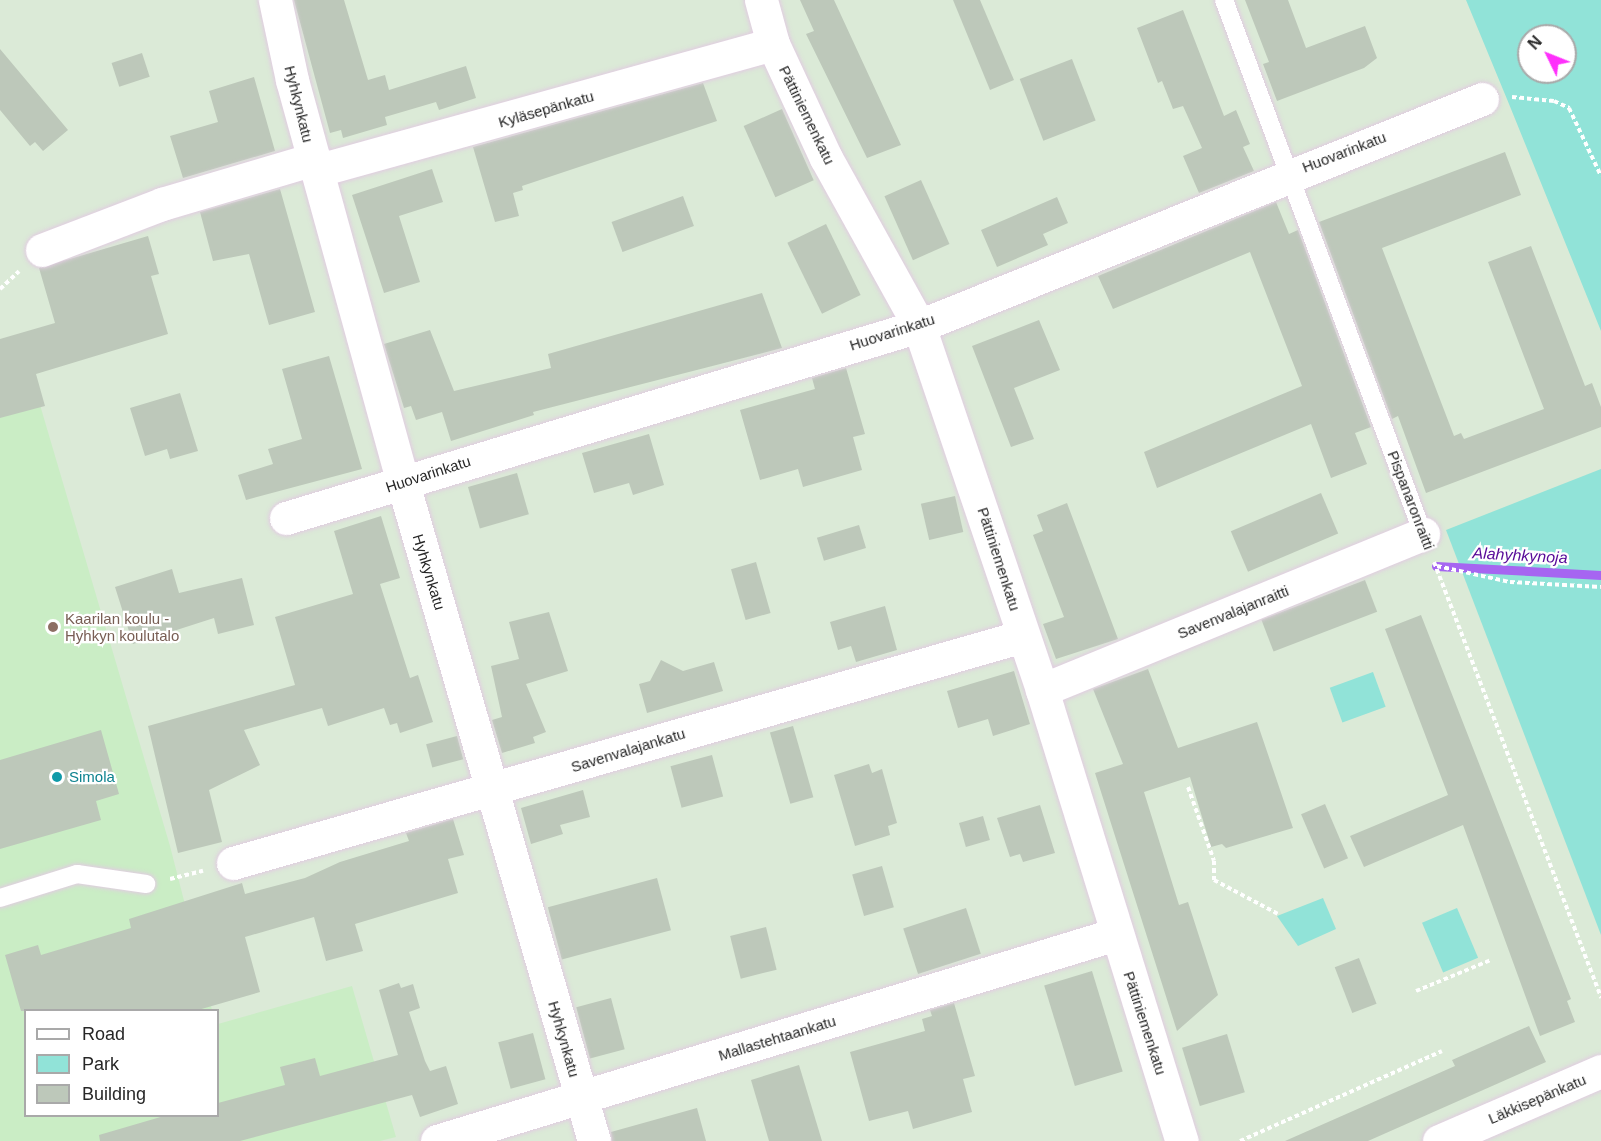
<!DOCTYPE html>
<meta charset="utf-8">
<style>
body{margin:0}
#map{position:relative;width:1601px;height:1141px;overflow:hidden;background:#dbead7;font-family:Arial,sans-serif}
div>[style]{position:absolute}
.education>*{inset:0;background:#caedc5}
.green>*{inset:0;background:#91e3d8;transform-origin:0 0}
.stream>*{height:9px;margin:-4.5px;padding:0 4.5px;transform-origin:4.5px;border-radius:4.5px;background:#a665f1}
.building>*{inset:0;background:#bdc8ba;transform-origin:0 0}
.path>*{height:4px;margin-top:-2px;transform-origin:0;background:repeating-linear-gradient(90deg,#fff 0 4.5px,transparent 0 7.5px)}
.roads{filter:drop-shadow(0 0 2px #e1cce1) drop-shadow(0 0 2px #e1cce1)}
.lane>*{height:18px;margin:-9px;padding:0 9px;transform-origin:9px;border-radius:9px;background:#fff}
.street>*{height:33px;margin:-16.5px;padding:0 16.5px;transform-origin:16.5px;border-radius:16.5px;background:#fff}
.dots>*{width:16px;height:16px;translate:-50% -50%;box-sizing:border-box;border:3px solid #fff;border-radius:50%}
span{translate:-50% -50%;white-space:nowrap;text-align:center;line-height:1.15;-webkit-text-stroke:4.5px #fff;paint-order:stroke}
.street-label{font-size:15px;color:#272727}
.education-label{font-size:15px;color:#785e54}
.left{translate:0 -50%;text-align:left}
.culture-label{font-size:15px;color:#0d838f}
.water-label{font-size:16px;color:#570a98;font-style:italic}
.legend{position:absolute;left:24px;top:1009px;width:195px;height:108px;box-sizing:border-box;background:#fff;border:2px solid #a9a9a9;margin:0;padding:8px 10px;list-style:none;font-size:18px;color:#272727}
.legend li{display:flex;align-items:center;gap:12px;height:30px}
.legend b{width:30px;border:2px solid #a9a9a9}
.north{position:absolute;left:1517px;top:24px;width:60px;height:60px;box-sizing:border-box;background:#fff;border:2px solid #a9a9a9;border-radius:50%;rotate:313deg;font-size:16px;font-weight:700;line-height:24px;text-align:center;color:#272727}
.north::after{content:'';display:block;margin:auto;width:21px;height:27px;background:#fe30fb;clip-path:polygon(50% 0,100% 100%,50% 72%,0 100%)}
</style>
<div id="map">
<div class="education">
<div style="clip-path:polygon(20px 337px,170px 846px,212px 1010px,26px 1010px,26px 1116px,218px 1116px,218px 1024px,352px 986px,396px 1137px,380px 1141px,0 1141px,0 346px)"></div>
</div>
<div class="green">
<div style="clip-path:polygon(evenodd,1466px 0,1601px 0,1601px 331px,1509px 104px,1466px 0,1529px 36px,1565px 36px,1565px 72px,1529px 72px,1529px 36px)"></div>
<div style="clip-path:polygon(1601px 469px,1601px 935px,1446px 530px)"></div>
<div style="left:1373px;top:672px;width:37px;height:46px;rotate:70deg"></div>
<div style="clip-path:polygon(1323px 898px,1336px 929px,1298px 946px,1277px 916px)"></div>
<div style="left:1457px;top:908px;width:54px;height:38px;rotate:67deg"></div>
</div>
<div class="stream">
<div style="left:1436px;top:566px;width:165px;rotate:3.1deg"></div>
</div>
<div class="building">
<div style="clip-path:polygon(294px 0,344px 0,368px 80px,385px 75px,389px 90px,466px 66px,476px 98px,439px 110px,436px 102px,385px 117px,387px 125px,343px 138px,341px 130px,330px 133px)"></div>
<div style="clip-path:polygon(800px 0,834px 0,901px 145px,867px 158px,806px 34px,814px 31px)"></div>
<div style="clip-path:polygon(953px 0,980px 0,1014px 80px,990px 90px)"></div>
<div style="clip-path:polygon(1245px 0,1288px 0,1306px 48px,1365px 26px,1377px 58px,1364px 68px,1277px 101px,1263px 64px,1269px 62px)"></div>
<div style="clip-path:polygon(1183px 10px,1224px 116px,1236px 110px,1250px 144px,1243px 147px,1254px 171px,1199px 193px,1183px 156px,1202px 148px,1183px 106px,1173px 109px,1162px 81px,1158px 83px,1137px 28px)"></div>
<div style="clip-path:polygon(0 49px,68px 130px,43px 151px,35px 142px,30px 146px,0 110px)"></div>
<div style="left:142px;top:53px;width:25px;height:32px;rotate:72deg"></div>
<div style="left:1072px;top:59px;width:66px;height:56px;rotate:69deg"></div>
<div style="clip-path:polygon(254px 77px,275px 151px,183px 178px,170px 136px,218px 122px,209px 91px)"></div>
<div style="clip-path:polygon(703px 83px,717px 121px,522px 186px,523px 190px,513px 193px,519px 216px,495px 222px,473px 147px)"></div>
<div style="left:782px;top:109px;width:78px;height:42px;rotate:66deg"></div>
<div style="clip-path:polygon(1505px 152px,1521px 195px,1382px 248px,1454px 436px,1461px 433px,1464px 439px,1544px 409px,1488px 262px,1531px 246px,1585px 386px,1592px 383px,1601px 407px,1601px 427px,1426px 493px,1398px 416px,1392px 419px,1319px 222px)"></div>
<div style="clip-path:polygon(432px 169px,443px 202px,399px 216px,420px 282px,384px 293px,352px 195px)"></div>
<div style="left:921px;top:180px;width:70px;height:40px;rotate:66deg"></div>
<div style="clip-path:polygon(280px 189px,315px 312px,269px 325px,249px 254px,213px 261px,200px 212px)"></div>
<div style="left:683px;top:196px;width:32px;height:76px;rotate:70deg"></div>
<div style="clip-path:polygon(1057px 197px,1068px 223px,1043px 234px,1048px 245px,997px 267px,981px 230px)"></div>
<div style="clip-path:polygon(1276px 202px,1289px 234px,1298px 230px,1371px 427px,1355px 433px,1367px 464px,1331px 478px,1311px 424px,1157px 488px,1144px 452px,1302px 386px,1250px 252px,1113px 309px,1098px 276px)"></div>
<div style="left:826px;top:224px;width:79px;height:43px;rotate:64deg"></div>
<div style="clip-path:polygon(148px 236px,159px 274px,151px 276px,168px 334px,36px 374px,45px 406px,0 418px,0 339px,55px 323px,39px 268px)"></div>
<div style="clip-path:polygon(762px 293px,782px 348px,533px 412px,534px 415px,451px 441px,442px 412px,416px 420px,411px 406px,404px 408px,384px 344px,430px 330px,454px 391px,551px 368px,548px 354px)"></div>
<div style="clip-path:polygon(1039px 320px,1060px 370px,1014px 388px,1034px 439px,1011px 447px,972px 346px)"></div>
<div style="clip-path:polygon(329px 356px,362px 469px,246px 500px,238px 475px,273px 464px,268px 449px,302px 439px,282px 369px)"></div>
<div style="clip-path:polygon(846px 368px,865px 434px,853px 437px,862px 470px,803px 487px,798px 469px,760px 480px,740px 410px,815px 389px,812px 378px)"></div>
<div style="clip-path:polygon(180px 393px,198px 451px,170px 459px,167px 449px,145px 456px,130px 408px)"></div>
<div style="clip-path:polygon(649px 434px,664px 485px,633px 495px,629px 483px,594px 493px,582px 453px)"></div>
<div style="left:517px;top:473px;width:43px;height:51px;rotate:74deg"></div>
<div style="left:1321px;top:493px;width:44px;height:98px;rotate:67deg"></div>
<div style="left:955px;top:496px;width:37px;height:35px;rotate:77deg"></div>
<div style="clip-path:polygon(1067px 503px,1118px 639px,1056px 659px,1043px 624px,1064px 617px,1033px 535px,1043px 531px,1037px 515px)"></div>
<div style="clip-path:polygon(381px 516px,400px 578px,380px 584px,410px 678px,418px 675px,433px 722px,400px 733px,397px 723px,390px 725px,384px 708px,328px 726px,322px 708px,244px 730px,260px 765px,209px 790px,222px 842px,178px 853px,148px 726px,295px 685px,275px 617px,353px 594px,334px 531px)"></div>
<div style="left:859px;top:525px;width:24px;height:44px;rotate:73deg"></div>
<div style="left:756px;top:562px;width:53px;height:26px;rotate:74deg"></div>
<div style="clip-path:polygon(172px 569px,179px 593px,242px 578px,254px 625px,218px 634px,214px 618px,133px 644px,115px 587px)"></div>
<div style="left:1365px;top:580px;width:34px;height:111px;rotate:69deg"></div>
<div style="clip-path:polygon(885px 606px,897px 650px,856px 662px,851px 646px,838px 650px,830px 622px)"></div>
<div style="clip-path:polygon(549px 612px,568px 671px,526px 684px,546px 732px,533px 737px,535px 743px,502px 753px,492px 720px,502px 717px,491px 666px,519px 659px,509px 622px)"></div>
<div style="clip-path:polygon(1421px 615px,1571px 999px,1567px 1001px,1575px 1022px,1540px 1036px,1463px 825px,1364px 867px,1350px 836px,1448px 795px,1385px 629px)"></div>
<div style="clip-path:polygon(661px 660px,683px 671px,714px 662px,723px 691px,647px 713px,639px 684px,650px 681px)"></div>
<div style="clip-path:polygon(1148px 669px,1178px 748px,1257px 722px,1293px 828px,1226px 848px,1222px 844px,1211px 847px,1190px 777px,1144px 792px,1179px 905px,1188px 902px,1218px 995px,1177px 1031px,1095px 773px,1123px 764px,1093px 689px)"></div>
<div style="clip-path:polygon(1014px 671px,1030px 724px,993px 736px,988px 719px,958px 728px,947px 691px)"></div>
<div style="left:793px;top:726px;width:74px;height:24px;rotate:74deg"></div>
<div style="clip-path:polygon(101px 730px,119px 794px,96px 801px,101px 820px,0 849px,0 760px)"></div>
<div style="left:457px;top:736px;width:24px;height:32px;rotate:75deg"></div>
<div style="left:712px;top:755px;width:43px;height:43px;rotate:75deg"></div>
<div style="clip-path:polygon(869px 764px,872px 773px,882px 769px,897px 823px,888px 826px,890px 835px,855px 846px,834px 775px)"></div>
<div style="clip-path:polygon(583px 790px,590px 817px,560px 825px,563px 834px,531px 844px,521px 808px)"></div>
<div style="left:1325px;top:804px;width:59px;height:26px;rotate:67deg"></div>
<div style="clip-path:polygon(1040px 805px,1055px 853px,1023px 862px,1020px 854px,1010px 857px,997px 818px)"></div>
<div style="left:983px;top:816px;width:25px;height:25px;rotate:74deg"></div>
<div style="clip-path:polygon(453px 819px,464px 855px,448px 859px,458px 893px,355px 924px,363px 951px,326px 961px,314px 917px,245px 937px,260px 992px,198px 1010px,21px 1011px,5px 955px,38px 945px,41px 955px,131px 928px,129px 919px,242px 883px,245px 894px,305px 878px,340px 862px,409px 841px,406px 833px)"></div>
<div style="left:882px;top:866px;width:43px;height:31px;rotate:74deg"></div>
<div style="left:657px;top:878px;width:54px;height:113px;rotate:75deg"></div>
<div style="left:966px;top:908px;width:48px;height:66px;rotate:72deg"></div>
<div style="left:766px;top:927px;width:44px;height:37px;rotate:76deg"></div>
<div style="left:1359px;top:958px;width:49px;height:26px;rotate:69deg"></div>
<div style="left:1092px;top:971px;width:105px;height:50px;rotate:73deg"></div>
<div style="clip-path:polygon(399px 983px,401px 988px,413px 984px,420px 1008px,409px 1012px,425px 1061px,430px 1071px,446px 1066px,458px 1104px,420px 1117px,412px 1095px,240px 1141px,100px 1141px,99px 1135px,164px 1116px,218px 1116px,218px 1103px,285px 1085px,280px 1067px,315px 1058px,320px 1076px,398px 1055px,379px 990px)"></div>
<div style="left:611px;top:998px;width:53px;height:36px;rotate:75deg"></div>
<div style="clip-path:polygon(954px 1003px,975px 1076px,963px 1079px,972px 1112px,913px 1129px,908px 1111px,869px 1121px,850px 1052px,925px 1031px,922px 1019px,932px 1016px,930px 1010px)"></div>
<div style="clip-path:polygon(1529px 1026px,1546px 1062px,1368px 1141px,1285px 1141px,1455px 1066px,1452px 1060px)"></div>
<div style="left:533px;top:1033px;width:48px;height:36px;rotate:75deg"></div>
<div style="left:1227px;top:1034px;width:61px;height:47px;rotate:73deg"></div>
<div style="clip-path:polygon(799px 1065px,822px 1141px,769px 1141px,751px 1080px)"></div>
<div style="clip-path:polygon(697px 1108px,706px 1141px,612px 1141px,611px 1132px)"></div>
</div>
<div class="path">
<div style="left:1512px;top:97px;width:42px;rotate:5.4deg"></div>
<div style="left:1554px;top:101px;width:17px;rotate:25deg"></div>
<div style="left:1569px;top:108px;width:75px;rotate:64.8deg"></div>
<div style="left:0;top:289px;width:26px;rotate:-43deg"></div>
<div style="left:1434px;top:562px;width:467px;rotate:69deg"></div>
<div style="left:1437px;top:566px;width:75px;rotate:12.4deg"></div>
<div style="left:1510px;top:582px;width:91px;rotate:3.1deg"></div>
<div style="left:1188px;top:787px;width:78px;rotate:70.6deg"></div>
<div style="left:1214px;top:861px;width:19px;rotate:90deg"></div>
<div style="left:1214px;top:880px;width:72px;rotate:28deg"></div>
<div style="left:170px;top:879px;width:34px;rotate:-14deg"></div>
<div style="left:1416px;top:991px;width:81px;rotate:-22.5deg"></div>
<div style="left:1240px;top:1141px;width:221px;rotate:-24deg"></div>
</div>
<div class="roads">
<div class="lane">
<div style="left:1224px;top:0;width:570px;rotate:69.56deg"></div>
<div style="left:0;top:898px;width:81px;rotate:-17.3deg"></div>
<div style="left:77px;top:874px;width:70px;rotate:8.2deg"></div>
</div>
<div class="street">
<div style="left:275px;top:0;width:82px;rotate:78deg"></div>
<div style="left:292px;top:80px;width:415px;rotate:74.6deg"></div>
<div style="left:402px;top:480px;width:688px;rotate:73.8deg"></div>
<div style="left:761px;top:0;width:46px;rotate:74.7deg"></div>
<div style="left:773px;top:44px;width:126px;rotate:65.1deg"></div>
<div style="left:826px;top:158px;width:192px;rotate:61deg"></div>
<div style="left:919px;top:326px;width:384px;rotate:71.3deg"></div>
<div style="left:1042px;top:690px;width:472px;rotate:72.8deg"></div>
<div style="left:319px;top:170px;width:471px;rotate:-15.5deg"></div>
<div style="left:42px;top:250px;width:129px;rotate:-21deg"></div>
<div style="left:162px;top:204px;width:159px;rotate:-16.5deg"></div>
<div style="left:286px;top:518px;width:661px;rotate:-16.87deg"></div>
<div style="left:919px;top:326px;width:607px;rotate:-21.96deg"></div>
<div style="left:1042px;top:690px;width:412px;rotate:-22.3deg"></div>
<div style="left:233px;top:863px;width:822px;rotate:-16.03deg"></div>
<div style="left:437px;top:1141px;width:710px;rotate:-16.95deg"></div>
<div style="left:1439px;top:1141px;width:176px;rotate:-23.4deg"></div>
</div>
</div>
<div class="dots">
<div style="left:53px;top:627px;background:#8d6e63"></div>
<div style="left:57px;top:777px;background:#0f9aa8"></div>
</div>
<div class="street-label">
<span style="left:299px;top:104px;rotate:76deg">Hyhkynkatu</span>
<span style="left:546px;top:109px;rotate:-16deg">Kyläsepänkatu</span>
<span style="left:807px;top:115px;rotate:64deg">Pättiniemenkatu</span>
<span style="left:1344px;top:152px;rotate:-21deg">Huovarinkatu</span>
<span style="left:892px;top:332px;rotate:-18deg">Huovarinkatu</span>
<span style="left:428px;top:474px;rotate:-18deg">Huovarinkatu</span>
<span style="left:1411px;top:500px;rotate:69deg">Pispanaronraitti</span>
<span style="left:999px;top:559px;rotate:72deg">Pättiniemenkatu</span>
<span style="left:429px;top:572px;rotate:73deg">Hyhkynkatu</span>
<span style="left:1233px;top:612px;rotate:-22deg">Savenvalajanraitti</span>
<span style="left:628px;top:750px;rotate:-17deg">Savenvalajankatu</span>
<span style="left:1145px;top:1023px;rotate:72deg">Pättiniemenkatu</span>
<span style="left:777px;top:1038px;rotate:-17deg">Mallastehtaankatu</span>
<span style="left:564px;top:1039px;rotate:74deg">Hyhkynkatu</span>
<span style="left:1537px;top:1099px;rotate:-23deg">Läkkisepänkatu</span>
</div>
<div class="education-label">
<span class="left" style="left:65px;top:627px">Kaarilan koulu -<br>Hyhkyn koulutalo</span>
</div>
<div class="culture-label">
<span class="left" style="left:69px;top:777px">Simola</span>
</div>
<div class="water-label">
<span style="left:1520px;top:556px;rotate:3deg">Alahyhkynoja</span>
</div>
<ul class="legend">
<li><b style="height:8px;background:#fff"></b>Road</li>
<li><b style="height:16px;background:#91e3d8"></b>Park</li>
<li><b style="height:16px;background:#bdc8ba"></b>Building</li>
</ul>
<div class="north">N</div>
</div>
